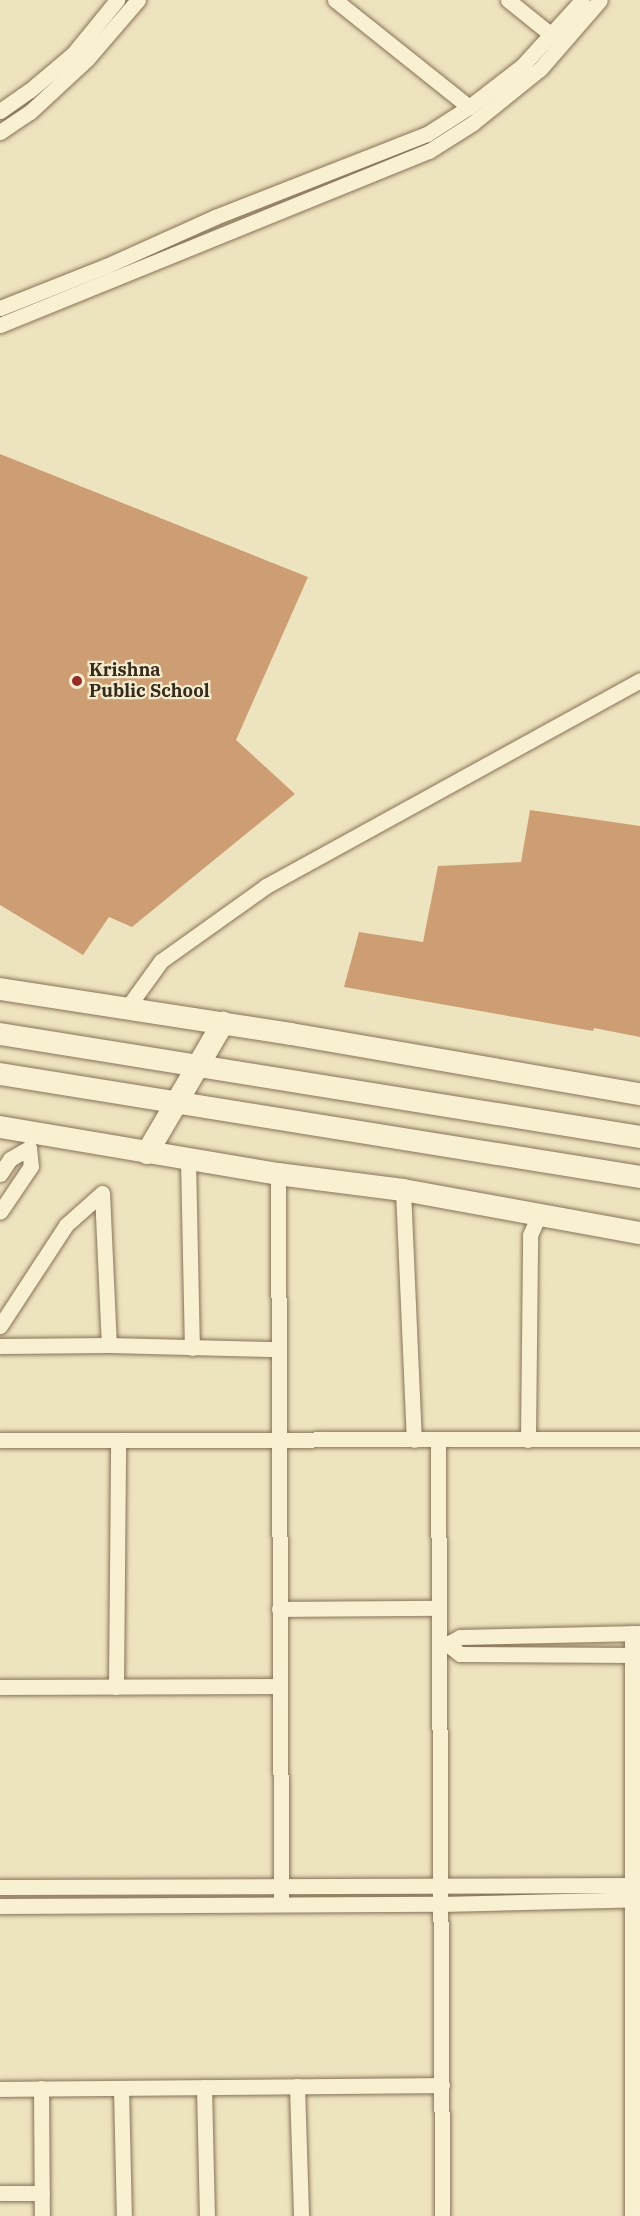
<!DOCTYPE html>
<style>
body{margin:0}
#map{position:relative;width:640px;height:2216px;overflow:hidden;background:#eee3bf;font-family:"IBM Plex Serif",serif}
div>[style]{position:absolute}
.building>*{inset:0;background:#cd9e74}
.roads{filter:drop-shadow(0 0 2px #877357) drop-shadow(0 0 2px #877357)}
.street>*{height:15px;margin:-7.5px;padding:0 7.5px;transform-origin:7.5px;border-radius:7.5px;background:#f9f0d2}
.secondary>*{height:22px;margin:-11px;padding:0 11px;transform-origin:11px;border-radius:11px;background:#f9f0d2}
.dots>*{width:16px;height:16px;translate:-50% -50%;box-sizing:border-box;border:3px solid #f5ecce;border-radius:50%}
span{translate:-50% -50%;white-space:nowrap;text-align:center;line-height:1.15;-webkit-text-stroke:4.5px #f5ecce;paint-order:stroke}
.poi-label{font-size:18px;color:#362a1c;font-weight:700}
.left{translate:0 -50%;text-align:left}
</style>
<div id="map">
<div class="building">
<div style="clip-path:polygon(0 454px,308px 577px,236px 740px,295px 794px,132px 927px,109px 917px,83px 955px,0 905px)"></div>
<div style="clip-path:polygon(530px 810px,640px 826px,640px 1037px,594px 1028px,593px 1031px,344px 987px,359px 932px,423px 942px,438px 866px,521px 862px)"></div>
</div>
<div class="roads">
<div class="street">
<div style="left:335px;top:0;width:171px;rotate:38.6deg"></div>
<div style="left:508px;top:0;width:65px;rotate:38.8deg"></div>
<div style="left:0;top:111px;width:35px;rotate:-35deg"></div>
<div style="left:29px;top:91px;width:57px;rotate:-40.1deg"></div>
<div style="left:73px;top:54px;width:70px;rotate:-50.8deg"></div>
<div style="left:0;top:132px;width:36px;rotate:-34deg"></div>
<div style="left:30px;top:112px;width:78px;rotate:-42.9deg"></div>
<div style="left:87px;top:59px;width:78px;rotate:-49.2deg"></div>
<div style="left:0;top:308px;width:114px;rotate:-21.6deg"></div>
<div style="left:106px;top:266px;width:120px;rotate:-24.2deg"></div>
<div style="left:215px;top:217px;width:228px;rotate:-21.4deg"></div>
<div style="left:427px;top:134px;width:50px;rotate:-32.7deg"></div>
<div style="left:469px;top:107px;width:67px;rotate:-37.7deg"></div>
<div style="left:522px;top:66px;width:89px;rotate:-47.7deg"></div>
<div style="left:0;top:325px;width:463px;rotate:-22.1deg"></div>
<div style="left:429px;top:151px;width:52px;rotate:-32.5deg"></div>
<div style="left:473px;top:123px;width:86px;rotate:-38.9deg"></div>
<div style="left:540px;top:69px;width:91px;rotate:-49deg"></div>
<div style="left:127px;top:1008px;width:58px;rotate:-54.1deg"></div>
<div style="left:161px;top:961px;width:129px;rotate:-35.5deg"></div>
<div style="left:266px;top:886px;width:427px;rotate:-28.8deg"></div>
<div style="left:188px;top:1160px;width:188px;rotate:88.8deg"></div>
<div style="left:0;top:1174px;width:18px;rotate:-56deg"></div>
<div style="left:10px;top:1159px;width:22px;rotate:-30deg"></div>
<div style="left:29px;top:1148px;width:18px;rotate:84deg"></div>
<div style="left:31px;top:1166px;width:55px;rotate:124deg"></div>
<div style="left:278px;top:1174px;width:729px;rotate:89.76deg"></div>
<div style="left:403px;top:1190px;width:250px;rotate:87.5deg"></div>
<div style="left:0;top:1326px;width:121px;rotate:-56.8deg"></div>
<div style="left:66px;top:1225px;width:48px;rotate:-41.6deg"></div>
<div style="left:102px;top:1193px;width:152px;rotate:87.4deg"></div>
<div style="left:109px;top:1345px;width:169px;rotate:1.4deg"></div>
<div style="left:0;top:1346px;width:109px;rotate:-0.5deg"></div>
<div style="left:0;top:1440px;width:640px;rotate:-0.09deg"></div>
<div style="left:438px;top:1440px;width:776px;rotate:89.7deg"></div>
<div style="left:528px;top:1440px;width:205px;rotate:-89.4deg"></div>
<div style="left:530px;top:1235px;width:22px;rotate:-66deg"></div>
<div style="left:279px;top:1609px;width:160px;rotate:-0.4deg"></div>
<div style="left:639px;top:1655px;width:179px;rotate:-179.7deg"></div>
<div style="left:460px;top:1654px;width:16px;rotate:-142deg"></div>
<div style="left:447px;top:1644px;width:15px;rotate:-28deg"></div>
<div style="left:460px;top:1637px;width:180px;rotate:-1.3deg"></div>
<div style="left:0;top:1687px;width:279px;rotate:-0.2deg"></div>
<div style="left:116px;top:1687px;width:246px;rotate:-89.5deg"></div>
<div style="left:0;top:1887px;width:640px;rotate:-0.18deg"></div>
<div style="left:0;top:1906px;width:441px;rotate:-0.3deg"></div>
<div style="left:441px;top:1904px;width:199px;rotate:-1.4deg"></div>
<div style="left:297px;top:2086px;width:130px;rotate:88.2deg"></div>
<div style="left:204px;top:2087px;width:129px;rotate:88.7deg"></div>
<div style="left:41px;top:2088px;width:128px;rotate:89.6deg"></div>
<div style="left:121px;top:2088px;width:128px;rotate:88.7deg"></div>
<div style="left:0;top:2089px;width:442px;rotate:-0.5deg"></div>
<div style="left:0;top:2193px;width:42px"></div>
<div style="left:632px;top:2216px;width:583px;rotate:-90deg"></div>
</div>
<div class="secondary">
<div style="left:0;top:989px;width:294px;rotate:8.8deg"></div>
<div style="left:291px;top:1034px;width:354px;rotate:9.8deg"></div>
<div style="left:0;top:1034px;width:648px;rotate:9.14deg"></div>
<div style="left:0;top:1074px;width:648px;rotate:9.14deg"></div>
<div style="left:0;top:1127px;width:282px;rotate:9.6deg"></div>
<div style="left:278px;top:1174px;width:126px;rotate:7.3deg"></div>
<div style="left:403px;top:1190px;width:241px;rotate:10.3deg"></div>
<div style="left:147px;top:1153px;width:151px;rotate:-59.7deg"></div>
</div>
</div>
<div class="dots">
<div style="left:77px;top:681px;background:#962c27"></div>
</div>
<div class="poi-label">
<span class="left" style="left:89px;top:681px">Krishna<br>Public School</span>
</div>
</div>
